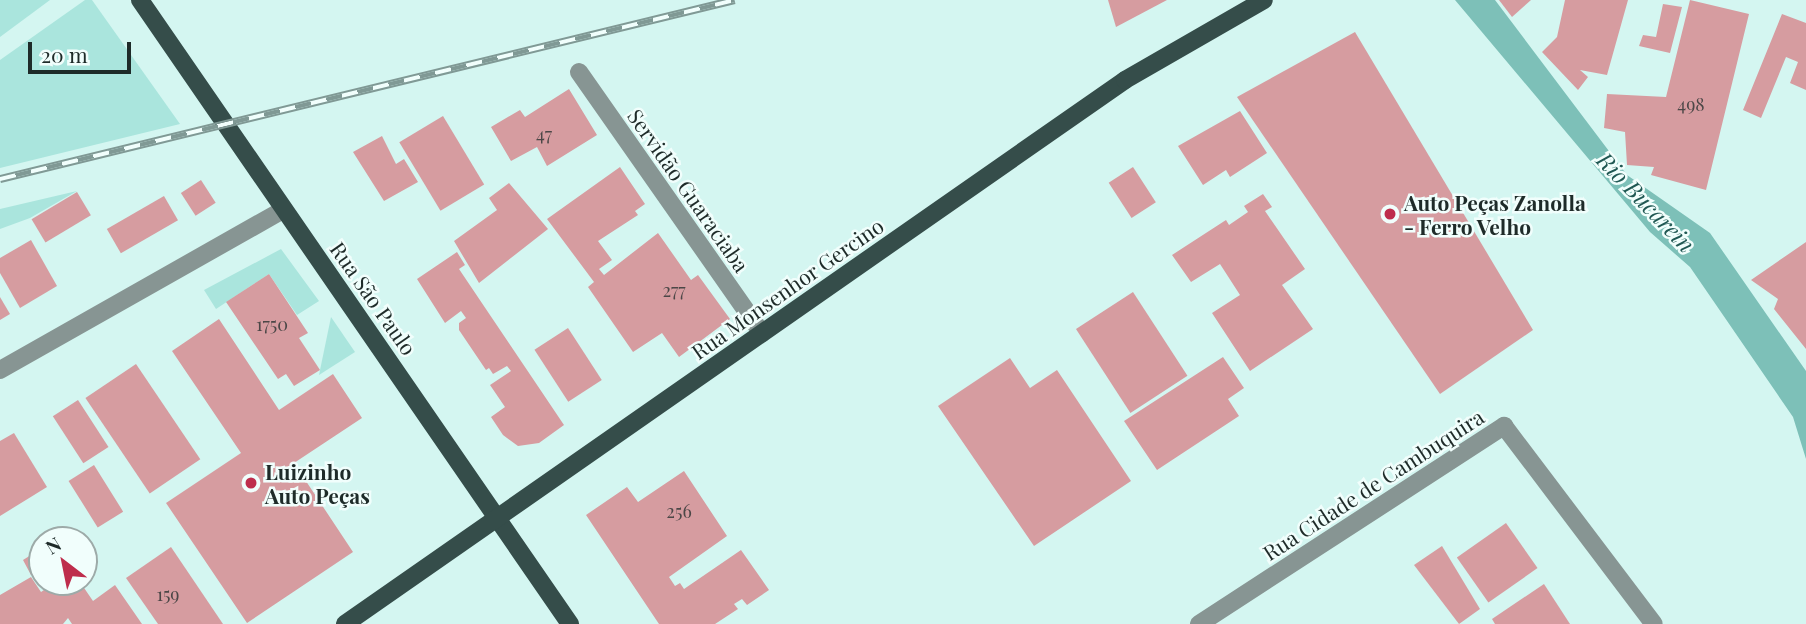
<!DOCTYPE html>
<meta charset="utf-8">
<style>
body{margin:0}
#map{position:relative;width:1806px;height:624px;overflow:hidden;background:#d4f6f1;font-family:"Playfair Display",serif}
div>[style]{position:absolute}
.green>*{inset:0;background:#aae5dd}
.water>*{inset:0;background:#7dc0b8}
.building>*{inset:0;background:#d69ca0;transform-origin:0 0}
.minor>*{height:18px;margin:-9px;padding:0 9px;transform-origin:9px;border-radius:9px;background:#879593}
.primary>*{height:18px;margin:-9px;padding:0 9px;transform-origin:9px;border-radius:9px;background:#354d4a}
.rail>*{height:8px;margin-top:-4px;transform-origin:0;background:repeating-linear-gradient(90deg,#f1fefc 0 16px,#809995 0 32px);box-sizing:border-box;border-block:2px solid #809995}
.dots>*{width:19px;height:19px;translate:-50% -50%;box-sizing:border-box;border:4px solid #f1fefc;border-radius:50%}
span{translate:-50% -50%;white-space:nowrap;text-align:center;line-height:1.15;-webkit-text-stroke:5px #f1fefc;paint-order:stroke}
.number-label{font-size:18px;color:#4c4747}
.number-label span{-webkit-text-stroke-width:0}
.street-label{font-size:21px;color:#1e2b29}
.poi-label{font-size:21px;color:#1e2b29;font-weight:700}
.left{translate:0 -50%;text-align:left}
.water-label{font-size:23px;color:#205853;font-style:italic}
.north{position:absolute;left:28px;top:526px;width:70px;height:70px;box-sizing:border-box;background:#f1fefc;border:2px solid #9daaa8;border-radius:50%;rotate:328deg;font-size:19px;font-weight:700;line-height:28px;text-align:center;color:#1e2b29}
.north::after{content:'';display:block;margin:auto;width:24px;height:32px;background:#be2d4c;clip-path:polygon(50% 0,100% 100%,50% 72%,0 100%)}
.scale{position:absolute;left:28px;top:42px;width:103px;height:32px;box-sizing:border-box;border:4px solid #1e2b29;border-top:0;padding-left:9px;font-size:21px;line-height:24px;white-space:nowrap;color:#1e2b29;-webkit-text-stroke:5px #f1fefc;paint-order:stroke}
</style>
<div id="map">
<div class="green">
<div style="clip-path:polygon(0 0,50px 0,0 37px)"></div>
<div style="clip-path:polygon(85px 0,92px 0,180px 124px,0 168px,0 60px)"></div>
<div style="clip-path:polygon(77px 191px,30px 218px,0 229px,0 209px)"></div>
<div style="clip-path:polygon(281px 249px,319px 301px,297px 315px,269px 274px,216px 309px,204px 290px)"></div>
<div style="clip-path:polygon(331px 317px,355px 352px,319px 375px)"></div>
</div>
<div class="water">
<div style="clip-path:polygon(1455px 0,1495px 0,1627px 175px,1710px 233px,1806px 371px,1806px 459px,1793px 417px,1690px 267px,1650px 232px)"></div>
</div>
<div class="building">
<div style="clip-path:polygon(1108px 0,1167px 0,1116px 27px)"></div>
<div style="clip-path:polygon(1499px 0,1531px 0,1512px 17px)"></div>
<div style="clip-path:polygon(1565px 0,1628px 0,1607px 75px,1580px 70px,1588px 77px,1578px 90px,1542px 52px,1557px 37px)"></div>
<div style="clip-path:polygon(1690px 0,1749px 14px,1706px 190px,1651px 175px,1654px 167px,1627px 165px,1625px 132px,1604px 128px,1607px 94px,1666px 97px)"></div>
<div style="clip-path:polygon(1663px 4px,1682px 7px,1670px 53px,1639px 46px,1643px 35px,1656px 37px)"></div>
<div style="clip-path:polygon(1782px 14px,1806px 23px,1806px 90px,1790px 83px,1798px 62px,1786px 57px,1761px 118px,1743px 110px)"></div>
<div style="clip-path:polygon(1355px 32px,1533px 330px,1440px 394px,1237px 97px)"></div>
<div style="clip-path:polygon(569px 89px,597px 135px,547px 166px,537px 147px,511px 161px,491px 127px,520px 110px,525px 117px)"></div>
<div style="clip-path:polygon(1240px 111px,1267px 153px,1230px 177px,1226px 170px,1203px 185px,1178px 146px)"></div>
<div style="left:443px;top:116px;width:80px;height:51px;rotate:59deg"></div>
<div style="clip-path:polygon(382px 136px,396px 164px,404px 159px,418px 182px,384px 201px,353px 152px)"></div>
<div style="clip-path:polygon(620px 167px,645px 204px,635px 211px,638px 215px,598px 241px,612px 260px,599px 269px,604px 275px,658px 233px,691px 280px,698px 275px,730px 319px,679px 357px,662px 333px,633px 352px,588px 287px,594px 282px,547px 219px)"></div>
<div style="left:1133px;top:167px;width:42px;height:29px;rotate:57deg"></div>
<div style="left:201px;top:180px;width:27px;height:24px;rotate:57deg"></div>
<div style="clip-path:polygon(509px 183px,548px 229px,479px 283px,454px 241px,497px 210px,489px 198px)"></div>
<div style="left:77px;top:192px;width:27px;height:53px;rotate:59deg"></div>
<div style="clip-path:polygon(1263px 194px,1272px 207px,1265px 211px,1305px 269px,1282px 285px,1313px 329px,1250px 371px,1212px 313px,1240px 295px,1220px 264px,1191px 282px,1172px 255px,1226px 220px,1229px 225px,1248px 212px,1244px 206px)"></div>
<div style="left:164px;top:196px;width:28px;height:66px;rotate:60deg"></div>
<div style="clip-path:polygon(31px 240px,57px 286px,20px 308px,0 273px,0 258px)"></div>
<div style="clip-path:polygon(1806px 242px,1806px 349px,1774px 309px,1778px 299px,1751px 280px)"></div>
<div style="clip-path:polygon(457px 252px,465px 265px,459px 269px,564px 425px,539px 443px,518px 446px,503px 435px,491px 417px,505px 407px,490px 385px,511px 371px,507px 366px,493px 374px,489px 368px,486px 370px,459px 330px,459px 323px,466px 318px,461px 311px,445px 323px,417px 279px)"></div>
<div style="clip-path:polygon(269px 274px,308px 333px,299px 338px,320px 370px,294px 386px,286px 374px,278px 379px,226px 302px)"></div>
<div style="left:1133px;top:292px;width:100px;height:68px;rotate:57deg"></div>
<div style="clip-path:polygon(0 297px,10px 314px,0 320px)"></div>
<div style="clip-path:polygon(219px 319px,279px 410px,333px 374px,362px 418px,294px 463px,353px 552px,247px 623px,166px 503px,241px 453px,172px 351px)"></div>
<div style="left:568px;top:328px;width:62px;height:40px;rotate:57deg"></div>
<div style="clip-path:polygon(1223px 357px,1244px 388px,1228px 399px,1239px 416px,1157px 470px,1124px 421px)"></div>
<div style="clip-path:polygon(1010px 358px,1030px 388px,1057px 370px,1131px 481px,1034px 546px,938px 406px)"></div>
<div style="left:136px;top:364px;width:115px;height:61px;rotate:56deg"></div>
<div style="left:78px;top:400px;width:56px;height:30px;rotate:57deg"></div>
<div style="clip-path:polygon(14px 433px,47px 487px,0 516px,0 441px)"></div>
<div style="left:94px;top:465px;width:55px;height:30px;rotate:58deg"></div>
<div style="clip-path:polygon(684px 471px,727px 536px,669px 577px,675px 586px,680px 583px,684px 589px,741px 550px,769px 590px,747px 605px,742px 599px,734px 604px,738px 609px,715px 624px,659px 624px,586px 515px,627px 487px,638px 502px)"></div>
<div style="left:1506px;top:523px;width:55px;height:60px;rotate:55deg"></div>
<div style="clip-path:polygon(72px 531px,78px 540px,56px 540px)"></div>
<div style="clip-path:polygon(1442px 546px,1480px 609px,1459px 624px,1414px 565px)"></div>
<div style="clip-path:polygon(171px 547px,223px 624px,158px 624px,126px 578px)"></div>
<div style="clip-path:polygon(42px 548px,42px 568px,31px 575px,23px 560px)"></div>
<div style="clip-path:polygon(31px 577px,41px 592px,56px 582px,80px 582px,93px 601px,115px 585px,142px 624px,72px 624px,68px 618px,63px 624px,0 624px,0 595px)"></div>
<div style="clip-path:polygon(1544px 584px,1570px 624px,1495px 624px,1492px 619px)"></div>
</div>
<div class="minor">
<div style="left:579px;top:72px;width:319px;rotate:55deg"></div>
<div style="left:0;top:370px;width:326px;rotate:-29.5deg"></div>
<div style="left:1199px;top:624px;width:364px;rotate:-33deg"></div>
<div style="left:1504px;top:426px;width:248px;rotate:52.9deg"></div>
</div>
<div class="primary">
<div style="left:140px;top:0;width:758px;rotate:55.43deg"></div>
<div style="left:345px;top:624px;width:951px;rotate:-34.89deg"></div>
<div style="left:1125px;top:80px;width:160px;rotate:-29.9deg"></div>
</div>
<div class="rail">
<div style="left:0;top:179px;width:756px;rotate:-13.69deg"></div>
</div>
<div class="dots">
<div style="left:1390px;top:214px;background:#be2d4c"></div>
<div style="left:251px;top:483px;background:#be2d4c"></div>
</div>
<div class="number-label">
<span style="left:1691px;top:104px">498</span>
<span style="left:544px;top:134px">47</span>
<span style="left:674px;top:290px">277</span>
<span style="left:272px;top:324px">1750</span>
<span style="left:679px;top:511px">256</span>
<span style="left:168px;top:594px">159</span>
</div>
<div class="street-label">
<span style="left:689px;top:190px;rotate:55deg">Servidão Guaraciaba</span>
<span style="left:787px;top:288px;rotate:-35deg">Rua Monsenhor Gercino</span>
<span style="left:374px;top:298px;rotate:55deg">Rua São Paulo</span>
<span style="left:1373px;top:484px;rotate:-33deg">Rua Cidade de Cambuquira</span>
</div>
<div class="poi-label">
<span class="left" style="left:1404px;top:214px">Auto Peças Zanolla<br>- Ferro Velho</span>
<span class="left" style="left:265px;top:483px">Luizinho<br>Auto Peças</span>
</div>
<div class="water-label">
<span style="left:1646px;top:202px;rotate:46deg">Rio Bucarein</span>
</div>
<div class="north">N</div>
<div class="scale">20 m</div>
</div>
